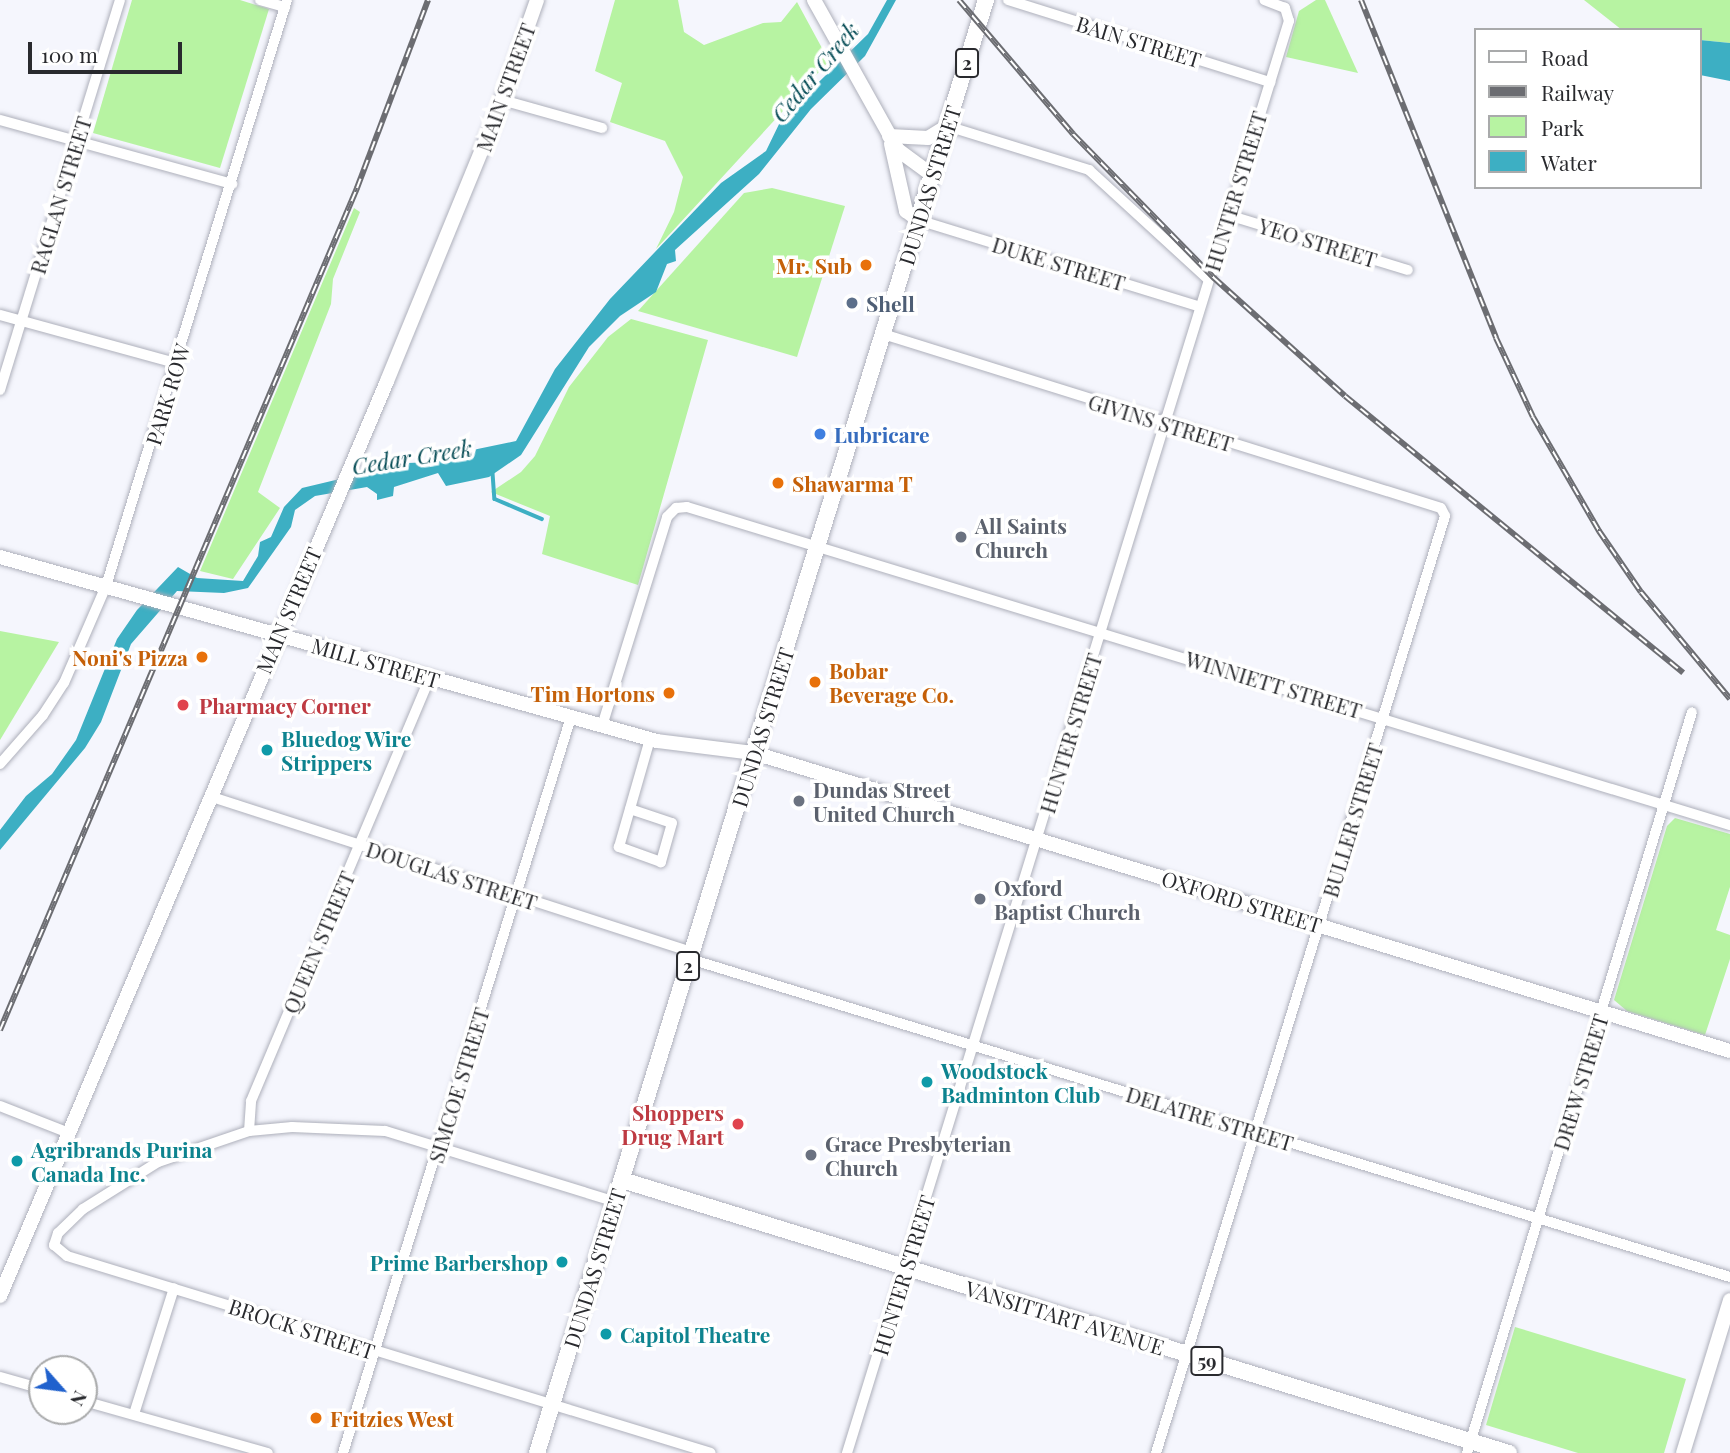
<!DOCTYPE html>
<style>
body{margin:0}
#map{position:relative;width:1730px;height:1453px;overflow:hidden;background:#f5f6fd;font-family:"Playfair Display",serif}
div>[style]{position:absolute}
.green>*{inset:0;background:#b7f3a2}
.water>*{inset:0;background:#3dafc3}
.stream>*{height:3.5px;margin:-1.75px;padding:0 1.75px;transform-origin:1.75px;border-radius:1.75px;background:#3dafc3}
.roads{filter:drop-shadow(0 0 2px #aeb0bb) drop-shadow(0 0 2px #aeb0bb)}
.street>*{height:10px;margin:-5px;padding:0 5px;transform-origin:5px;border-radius:5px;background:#fff}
.secondary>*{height:14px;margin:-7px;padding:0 7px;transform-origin:7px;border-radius:7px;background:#fff}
.primary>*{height:16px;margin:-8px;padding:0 8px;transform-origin:8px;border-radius:8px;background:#fff}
.rail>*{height:6px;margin-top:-3px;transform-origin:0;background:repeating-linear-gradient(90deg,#fff 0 10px,#6c6d72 0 20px);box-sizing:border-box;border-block:2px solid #6c6d72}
.dots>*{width:19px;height:19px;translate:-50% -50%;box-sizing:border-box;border:4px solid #fff;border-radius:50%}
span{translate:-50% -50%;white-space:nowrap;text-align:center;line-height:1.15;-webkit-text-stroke:7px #fff;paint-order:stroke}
.shield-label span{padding:2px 5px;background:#fff;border:2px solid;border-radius:5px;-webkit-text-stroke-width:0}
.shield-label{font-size:19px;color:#292a2e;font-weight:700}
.street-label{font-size:21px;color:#292a2e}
.food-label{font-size:21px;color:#c56008;font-weight:700}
.right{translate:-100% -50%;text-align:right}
.left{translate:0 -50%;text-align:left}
.service-label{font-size:21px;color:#4e5e75;font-weight:700}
.shop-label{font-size:21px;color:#366cbe;font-weight:700}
.worship-label{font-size:21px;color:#5b616d;font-weight:700}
.health-label{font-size:21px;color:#be3a42;font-weight:700}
.culture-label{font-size:21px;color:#0d838f;font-weight:700}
.water-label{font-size:23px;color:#064c56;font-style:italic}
.legend{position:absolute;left:1474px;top:28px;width:228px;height:161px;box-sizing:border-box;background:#fff;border:2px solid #a9aaab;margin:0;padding:9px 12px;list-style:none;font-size:21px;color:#292a2e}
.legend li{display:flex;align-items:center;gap:14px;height:35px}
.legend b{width:35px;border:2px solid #a9aaab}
.north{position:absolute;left:28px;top:1355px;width:70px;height:70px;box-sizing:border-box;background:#fff;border:2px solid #a9aaab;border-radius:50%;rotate:118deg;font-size:19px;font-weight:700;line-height:28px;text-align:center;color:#292a2e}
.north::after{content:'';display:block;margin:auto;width:24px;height:32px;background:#2061cd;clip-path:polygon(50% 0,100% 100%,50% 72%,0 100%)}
.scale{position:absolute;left:28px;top:42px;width:154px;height:32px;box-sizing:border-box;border:4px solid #292a2e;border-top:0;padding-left:9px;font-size:21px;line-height:24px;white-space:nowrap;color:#292a2e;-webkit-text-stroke:5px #fff;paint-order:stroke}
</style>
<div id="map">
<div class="green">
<div style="clip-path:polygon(132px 0,240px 0,269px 9px,220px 168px,93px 133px)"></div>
<div style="clip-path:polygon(615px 0,678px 0,684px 32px,704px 45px,763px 23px,781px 22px,797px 2px,829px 61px,656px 249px,674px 212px,683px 177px,665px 141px,610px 122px,622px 83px,595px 71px)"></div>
<div style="clip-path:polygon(1316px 0,1325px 0,1358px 73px,1286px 57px,1299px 11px)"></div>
<div style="clip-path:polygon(1584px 0,1730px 0,1730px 43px,1700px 40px,1700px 30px,1622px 30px)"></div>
<div style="clip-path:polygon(772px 188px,845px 206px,797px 357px,638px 311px,744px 193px)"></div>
<div style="clip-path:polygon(354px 208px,360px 212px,333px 279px,331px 304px,258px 492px,280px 508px,233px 579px,200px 571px)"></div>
<div style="clip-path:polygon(631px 319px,708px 340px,638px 585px,542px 554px,550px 516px,491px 492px,521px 472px,535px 456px,569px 387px,608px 337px)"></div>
<div style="clip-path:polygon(0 631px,59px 642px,0 740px)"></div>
<div style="clip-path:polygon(1675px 818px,1730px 834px,1730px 887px,1716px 930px,1730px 935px,1730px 959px,1705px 1035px,1627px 1011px,1614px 1000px,1667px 826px)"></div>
<div style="clip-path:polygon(1515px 1327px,1686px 1379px,1664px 1453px,1578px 1453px,1486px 1425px)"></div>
</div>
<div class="water">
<div style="clip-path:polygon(887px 0,896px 0,865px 56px,811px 109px,759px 174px,675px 250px,676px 261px,667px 264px,656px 292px,620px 316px,589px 347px,521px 455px,489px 477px,446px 486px,438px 473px,394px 487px,393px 496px,377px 500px,377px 494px,367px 487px,315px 496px,295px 510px,291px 527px,248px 588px,224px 593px,177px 591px,131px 644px,101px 722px,85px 748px,0 850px,0 830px,26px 796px,52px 774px,76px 740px,117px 639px,137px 610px,178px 567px,197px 578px,243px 581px,258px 556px,260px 542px,271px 537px,284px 507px,302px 488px,407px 463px,437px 462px,463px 452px,516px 441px,555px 369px,610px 299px,721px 183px,766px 151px,782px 118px,868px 34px)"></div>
<div style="clip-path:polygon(1700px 40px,1730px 43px,1730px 81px,1700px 75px)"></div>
</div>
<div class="stream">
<div style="left:493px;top:473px;width:26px;rotate:86deg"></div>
<div style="left:495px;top:499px;width:51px;rotate:23.1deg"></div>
</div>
<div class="roads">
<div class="street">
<div style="left:260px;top:0;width:26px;rotate:16deg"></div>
<div style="left:1008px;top:0;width:275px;rotate:17.4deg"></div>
<div style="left:502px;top:100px;width:104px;rotate:15.6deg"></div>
<div style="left:0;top:120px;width:241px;rotate:15.4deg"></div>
<div style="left:947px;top:126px;width:149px;rotate:17.2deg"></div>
<div style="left:1089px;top:170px;width:161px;rotate:42.5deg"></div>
<div style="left:1228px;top:215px;width:188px;rotate:17deg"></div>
<div style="left:918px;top:220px;width:295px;rotate:17.1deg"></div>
<div style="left:0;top:315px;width:182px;rotate:15.3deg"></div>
<div style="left:883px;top:334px;width:584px;rotate:17.32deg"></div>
<div style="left:1441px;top:508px;width:9px;rotate:63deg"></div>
<div style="left:1445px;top:516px;width:981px;rotate:107.14deg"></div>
<div style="left:0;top:390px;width:408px;rotate:-72.9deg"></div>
<div style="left:602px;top:726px;width:219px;rotate:-72.7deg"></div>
<div style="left:667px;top:517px;width:13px;rotate:-45deg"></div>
<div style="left:676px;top:508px;width:11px;rotate:-5deg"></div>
<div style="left:687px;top:507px;width:1090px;rotate:16.96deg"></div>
<div style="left:0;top:764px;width:65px;rotate:-48.7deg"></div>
<div style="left:43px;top:715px;width:38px;rotate:-57deg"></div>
<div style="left:64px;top:683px;width:106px;rotate:-66.6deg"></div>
<div style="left:106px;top:586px;width:613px;rotate:-72.84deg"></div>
<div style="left:212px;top:797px;width:504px;rotate:17.9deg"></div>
<div style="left:630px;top:809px;width:44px;rotate:18.4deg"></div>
<div style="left:672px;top:823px;width:41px;rotate:105.8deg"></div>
<div style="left:661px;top:862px;width:45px;rotate:-160.3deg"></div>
<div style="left:619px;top:847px;width:112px;rotate:-74deg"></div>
<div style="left:690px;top:959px;width:1088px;rotate:17deg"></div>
<div style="left:0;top:1106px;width:74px;rotate:21.4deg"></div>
<div style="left:249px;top:1131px;width:30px;rotate:-86deg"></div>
<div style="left:251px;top:1101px;width:460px;rotate:-67.1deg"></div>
<div style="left:616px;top:1202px;width:242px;rotate:-162.9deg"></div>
<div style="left:385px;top:1131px;width:93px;rotate:-177.5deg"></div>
<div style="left:292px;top:1127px;width:43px;rotate:174.7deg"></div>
<div style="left:249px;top:1131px;width:96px;rotate:161.2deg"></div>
<div style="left:158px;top:1162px;width:89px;rotate:147.9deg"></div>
<div style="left:83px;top:1209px;width:35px;rotate:136deg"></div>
<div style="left:58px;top:1233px;width:13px;rotate:108deg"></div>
<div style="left:54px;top:1245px;width:17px;rotate:40deg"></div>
<div style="left:67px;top:1256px;width:673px;rotate:17.01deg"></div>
<div style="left:0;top:1377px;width:44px;rotate:15.9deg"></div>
<div style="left:84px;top:1401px;width:191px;rotate:15.8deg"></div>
<div style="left:134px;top:1414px;width:132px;rotate:-72.4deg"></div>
<div style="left:343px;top:1453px;width:771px;rotate:-72.79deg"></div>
<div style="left:847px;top:1453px;width:1499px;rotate:-72.85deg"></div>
<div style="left:1289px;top:21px;width:14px;rotate:-107deg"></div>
<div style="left:1285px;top:8px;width:22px;rotate:-159deg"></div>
<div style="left:1467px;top:1453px;width:774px;rotate:-73.11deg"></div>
</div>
<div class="secondary">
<div style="left:814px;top:0;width:172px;rotate:60.8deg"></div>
<div style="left:898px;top:150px;width:42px;rotate:36.3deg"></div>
<div style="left:889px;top:136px;width:39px;rotate:3deg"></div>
<div style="left:928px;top:138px;width:22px;rotate:-32deg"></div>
<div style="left:891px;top:144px;width:69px;rotate:77.4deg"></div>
<div style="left:906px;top:211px;width:15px;rotate:37deg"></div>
<div style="left:0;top:557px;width:682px;rotate:15.65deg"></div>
<div style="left:657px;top:741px;width:98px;rotate:7.1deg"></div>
<div style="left:754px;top:753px;width:1020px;rotate:16.98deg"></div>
<div style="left:0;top:1296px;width:993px;rotate:-67.07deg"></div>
<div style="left:387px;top:381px;width:304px;rotate:-67.7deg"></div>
<div style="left:502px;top:100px;width:106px;rotate:-70.7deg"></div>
<div style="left:1683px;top:1453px;width:160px;rotate:-72.9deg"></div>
</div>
<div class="primary">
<div style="left:622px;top:1180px;width:928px;rotate:17.11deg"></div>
<div style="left:537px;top:1453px;width:1521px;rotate:-72.83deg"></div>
</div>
</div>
<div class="rail">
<div style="left:959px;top:0;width:176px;rotate:49.6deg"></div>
<div style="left:1073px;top:134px;width:202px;rotate:45.6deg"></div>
<div style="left:1214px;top:278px;width:176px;rotate:42deg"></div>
<div style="left:1345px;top:396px;width:437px;rotate:39.3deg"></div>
<div style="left:1361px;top:0;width:364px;rotate:68.2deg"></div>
<div style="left:1496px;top:338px;width:87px;rotate:64.9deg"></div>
<div style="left:1533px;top:417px;width:132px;rotate:59.9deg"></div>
<div style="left:1599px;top:531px;width:74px;rotate:55.5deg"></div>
<div style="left:1641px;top:592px;width:139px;rotate:50.2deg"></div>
<div style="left:0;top:1030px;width:915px;rotate:-67.02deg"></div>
<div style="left:357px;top:188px;width:201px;rotate:-69.3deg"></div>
</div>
<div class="dots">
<div style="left:866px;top:265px;background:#e8710a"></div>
<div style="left:852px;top:303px;background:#5c6f8a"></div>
<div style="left:820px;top:434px;background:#3f7fe0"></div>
<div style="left:778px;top:483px;background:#e8710a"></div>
<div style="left:961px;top:537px;background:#6b7280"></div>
<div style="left:202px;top:657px;background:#e8710a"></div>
<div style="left:815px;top:682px;background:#e8710a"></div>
<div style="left:669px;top:693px;background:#e8710a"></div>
<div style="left:183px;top:705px;background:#e0444e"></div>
<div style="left:267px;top:750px;background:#0f9aa8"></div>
<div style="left:799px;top:801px;background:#6b7280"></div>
<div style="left:980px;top:899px;background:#6b7280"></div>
<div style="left:927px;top:1082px;background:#0f9aa8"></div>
<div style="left:738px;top:1124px;background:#e0444e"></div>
<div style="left:811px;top:1155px;background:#6b7280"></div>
<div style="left:17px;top:1161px;background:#0f9aa8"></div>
<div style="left:562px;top:1262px;background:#0f9aa8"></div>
<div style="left:606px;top:1334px;background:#0f9aa8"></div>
<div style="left:316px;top:1418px;background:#e8710a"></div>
</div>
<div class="shield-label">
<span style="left:967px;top:63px">2</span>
<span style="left:688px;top:966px">2</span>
<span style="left:1207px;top:1361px">59</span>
</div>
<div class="street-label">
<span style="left:1139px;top:41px;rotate:17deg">BAIN STREET</span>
<span style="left:505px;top:87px;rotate:-70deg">MAIN STREET</span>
<span style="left:929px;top:185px;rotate:-73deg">DUNDAS STREET</span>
<span style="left:1235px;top:191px;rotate:-73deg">HUNTER STREET</span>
<span style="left:60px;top:195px;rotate:-73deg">RAGLAN STREET</span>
<span style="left:1318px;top:242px;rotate:17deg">YEO STREET</span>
<span style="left:1059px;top:263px;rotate:17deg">DUKE STREET</span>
<span style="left:167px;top:394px;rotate:-73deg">PARK ROW</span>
<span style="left:1161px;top:422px;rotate:17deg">GIVINS STREET</span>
<span style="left:288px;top:610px;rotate:-67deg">MAIN STREET</span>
<span style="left:376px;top:662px;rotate:16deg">MILL STREET</span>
<span style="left:1274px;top:684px;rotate:17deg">WINNIETT STREET</span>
<span style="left:762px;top:727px;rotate:-73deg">DUNDAS STREET</span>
<span style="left:1070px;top:733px;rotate:-73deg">HUNTER STREET</span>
<span style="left:1352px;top:820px;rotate:-73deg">BULLER STREET</span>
<span style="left:452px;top:875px;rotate:18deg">DOUGLAS STREET</span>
<span style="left:1242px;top:901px;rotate:17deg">OXFORD STREET</span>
<span style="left:318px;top:942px;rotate:-67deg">QUEEN STREET</span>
<span style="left:1580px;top:1082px;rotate:-73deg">DREW STREET</span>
<span style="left:458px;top:1085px;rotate:-73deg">SIMCOE STREET</span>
<span style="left:1210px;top:1118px;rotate:17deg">DELATRE STREET</span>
<span style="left:594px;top:1268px;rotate:-73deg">DUNDAS STREET</span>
<span style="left:903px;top:1275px;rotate:-73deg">HUNTER STREET</span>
<span style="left:1065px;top:1317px;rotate:17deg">VANSITTART AVENUE</span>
<span style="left:302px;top:1328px;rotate:18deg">BROCK STREET</span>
</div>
<div class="food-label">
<span class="right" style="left:852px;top:265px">Mr. Sub</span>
<span class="left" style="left:792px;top:483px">Shawarma T</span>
<span class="right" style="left:188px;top:657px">Noni's Pizza</span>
<span class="left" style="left:829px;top:682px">Bobar<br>Beverage Co.</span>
<span class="right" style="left:655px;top:693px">Tim Hortons</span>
<span class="left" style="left:330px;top:1418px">Fritzies West</span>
</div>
<div class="service-label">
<span class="left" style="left:866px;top:303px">Shell</span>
</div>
<div class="shop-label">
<span class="left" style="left:834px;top:434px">Lubricare</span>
</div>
<div class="worship-label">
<span class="left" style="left:975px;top:537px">All Saints<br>Church</span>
<span class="left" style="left:813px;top:801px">Dundas Street<br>United Church</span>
<span class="left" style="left:994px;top:899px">Oxford<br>Baptist Church</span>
<span class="left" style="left:825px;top:1155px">Grace Presbyterian<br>Church</span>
</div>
<div class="health-label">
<span class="left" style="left:199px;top:705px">Pharmacy Corner</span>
<span class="right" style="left:724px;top:1124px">Shoppers<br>Drug Mart</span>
</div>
<div class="culture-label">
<span class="left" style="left:281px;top:750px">Bluedog Wire<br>Strippers</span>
<span class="left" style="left:941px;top:1082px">Woodstock<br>Badminton Club</span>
<span class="left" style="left:31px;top:1161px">Agribrands Purina<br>Canada Inc.</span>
<span class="right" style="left:548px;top:1262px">Prime Barbershop</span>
<span class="left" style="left:620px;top:1334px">Capitol Theatre</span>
</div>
<div class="water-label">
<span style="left:815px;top:72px;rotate:-50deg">Cedar Creek</span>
<span style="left:412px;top:457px;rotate:-9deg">Cedar Creek</span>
</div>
<ul class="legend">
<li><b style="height:9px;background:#fff"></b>Road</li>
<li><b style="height:9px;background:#6c6d72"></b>Railway</li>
<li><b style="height:19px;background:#b7f3a2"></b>Park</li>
<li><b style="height:19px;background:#3dafc3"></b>Water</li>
</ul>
<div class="north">N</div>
<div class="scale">100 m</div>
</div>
